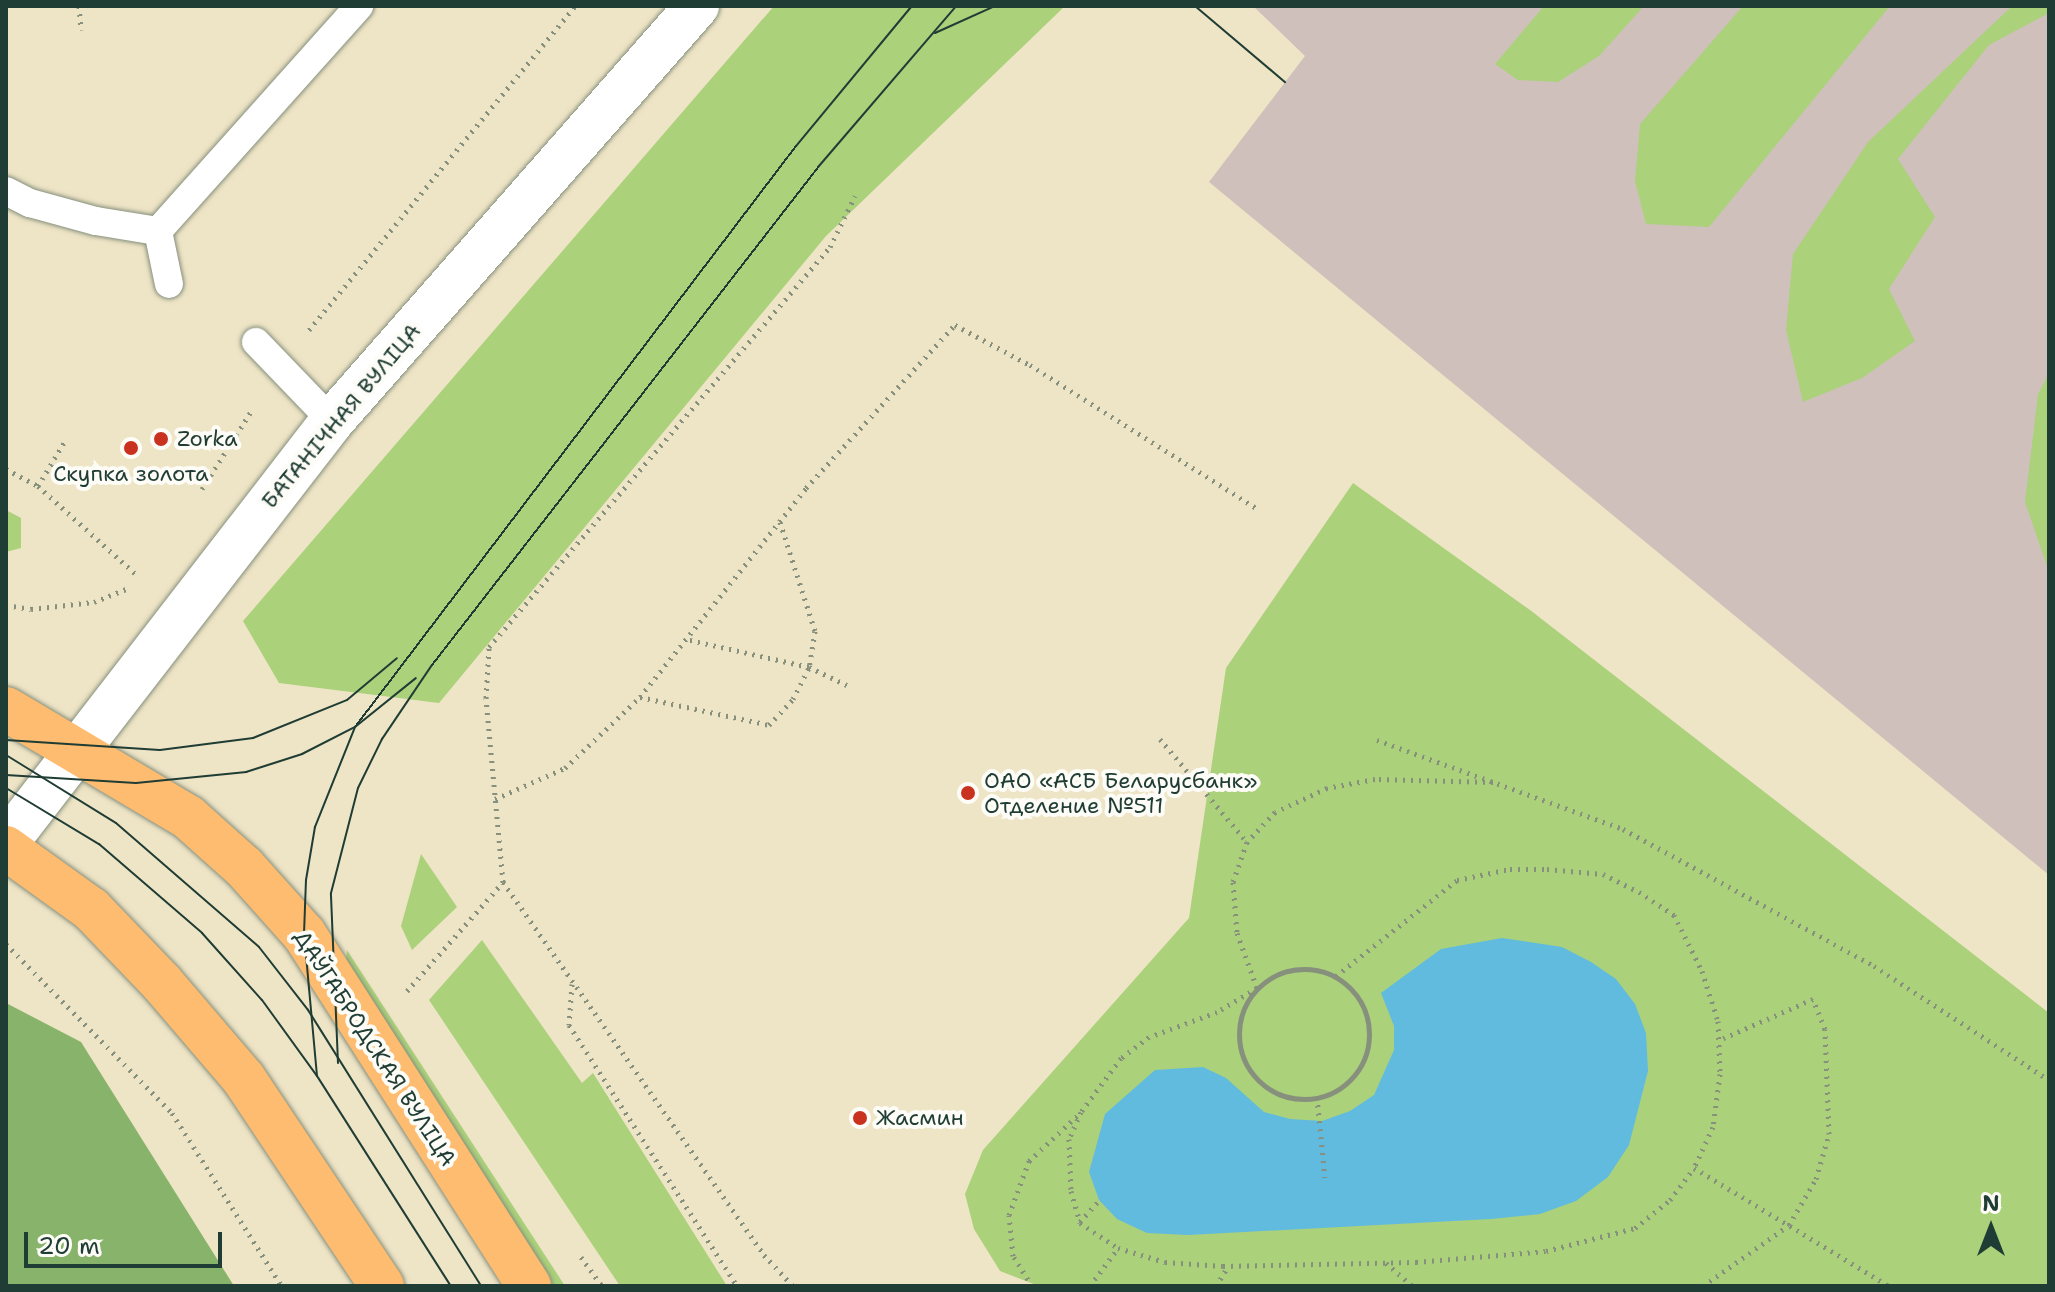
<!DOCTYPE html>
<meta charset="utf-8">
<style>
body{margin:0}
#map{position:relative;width:2055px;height:1292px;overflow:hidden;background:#eee4c6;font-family:"Shantell Sans",sans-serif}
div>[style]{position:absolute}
.industrial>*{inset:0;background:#cfc0bb}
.green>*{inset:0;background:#abd17b}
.forest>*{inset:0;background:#88b36b}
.water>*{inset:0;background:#60bbde}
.path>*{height:5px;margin-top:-2.5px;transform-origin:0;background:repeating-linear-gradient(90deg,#86907d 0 2px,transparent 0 8px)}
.path>.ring{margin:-2.5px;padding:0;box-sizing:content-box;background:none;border:5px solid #86907d;border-radius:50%}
.roads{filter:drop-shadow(0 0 2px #86907d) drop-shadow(0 0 2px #86907d)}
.service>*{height:28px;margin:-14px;padding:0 14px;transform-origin:14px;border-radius:14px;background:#fff}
.minor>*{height:44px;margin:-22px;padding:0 22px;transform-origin:22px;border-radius:22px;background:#fff}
.primary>*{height:44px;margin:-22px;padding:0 22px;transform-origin:22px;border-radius:22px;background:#febc70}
.tram>*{height:2px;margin:-1px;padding:0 1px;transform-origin:1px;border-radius:1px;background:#1f3d34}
.dots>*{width:22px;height:22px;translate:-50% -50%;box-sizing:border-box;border:4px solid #fdfcf7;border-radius:50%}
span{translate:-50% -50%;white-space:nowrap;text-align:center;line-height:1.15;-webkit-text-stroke:8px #fdfcf7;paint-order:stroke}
.street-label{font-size:22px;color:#1f3d34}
.poi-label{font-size:22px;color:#1f3d34}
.left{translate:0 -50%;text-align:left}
.frame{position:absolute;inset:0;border:8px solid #1f3d34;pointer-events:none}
.north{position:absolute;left:1951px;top:1188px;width:80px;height:80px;-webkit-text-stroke:6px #fdfcf7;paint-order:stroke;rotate:0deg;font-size:22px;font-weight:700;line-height:32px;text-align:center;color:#1f3d34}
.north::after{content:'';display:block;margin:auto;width:28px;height:36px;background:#1f3d34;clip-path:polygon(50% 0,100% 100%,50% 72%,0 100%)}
.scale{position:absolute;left:24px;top:1232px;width:198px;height:36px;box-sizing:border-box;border:4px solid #1f3d34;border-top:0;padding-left:10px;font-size:24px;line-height:28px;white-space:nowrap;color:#1f3d34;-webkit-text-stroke:6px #fdfcf7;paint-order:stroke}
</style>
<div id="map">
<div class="industrial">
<div style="clip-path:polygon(1253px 6px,2049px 6px,2049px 875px,1209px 182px,1305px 56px)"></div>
</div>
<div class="green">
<div style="clip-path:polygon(774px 6px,1065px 6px,826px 236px,439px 703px,279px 683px,243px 621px)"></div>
<div style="clip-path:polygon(1544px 6px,1644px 6px,1599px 56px,1558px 82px,1518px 80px,1495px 64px)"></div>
<div style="clip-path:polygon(1743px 6px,1890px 6px,1709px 227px,1646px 224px,1635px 181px,1640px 124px)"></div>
<div style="clip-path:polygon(2012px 6px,2049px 6px,2049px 13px,1989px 45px,1898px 159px,1935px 217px,1889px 289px,1915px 341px,1862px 378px,1803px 402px,1786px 330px,1793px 254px,1868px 142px)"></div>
<div style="clip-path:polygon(2049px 373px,2049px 572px,2025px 502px,2038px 394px)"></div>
<div style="clip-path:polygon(1353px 483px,1530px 610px,2049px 1013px,2049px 1286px,1039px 1286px,1000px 1271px,974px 1229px,965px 1194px,983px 1150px,1189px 918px,1226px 668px)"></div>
<div style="clip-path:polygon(6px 510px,21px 518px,21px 548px,6px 552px)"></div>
<div style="clip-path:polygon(421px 854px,457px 907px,412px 950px,401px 926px)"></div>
<div style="clip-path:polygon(482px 940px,582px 1083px,593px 1073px,727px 1286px,620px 1286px,429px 1000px)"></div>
<div style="clip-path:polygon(347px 950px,565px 1286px,551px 1286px,345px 972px)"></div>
</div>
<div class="forest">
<div style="clip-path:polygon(6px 1003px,81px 1042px,234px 1286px,6px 1286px)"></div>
</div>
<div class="water">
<div style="clip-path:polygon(1502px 938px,1562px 947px,1591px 962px,1616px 979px,1635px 1004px,1646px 1033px,1648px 1071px,1629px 1145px,1608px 1177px,1576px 1201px,1540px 1214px,1491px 1219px,1188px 1235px,1147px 1233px,1117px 1219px,1099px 1200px,1089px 1172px,1105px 1114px,1155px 1070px,1203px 1067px,1226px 1078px,1264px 1112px,1290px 1119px,1322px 1121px,1350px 1111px,1374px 1095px,1394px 1050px,1394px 1026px,1381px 993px,1441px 949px)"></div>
</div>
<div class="path">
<div style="left:79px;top:6px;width:24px;rotate:85deg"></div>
<div style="left:309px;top:330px;width:419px;rotate:-50.6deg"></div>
<div style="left:6px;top:469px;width:36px;rotate:28deg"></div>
<div style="left:38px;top:486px;width:135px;rotate:42deg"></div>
<div style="left:38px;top:486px;width:52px;rotate:-59deg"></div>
<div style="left:202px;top:489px;width:93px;rotate:-57.7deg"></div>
<div style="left:780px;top:522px;width:114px;rotate:72.2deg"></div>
<div style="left:815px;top:631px;width:36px;rotate:99deg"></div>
<div style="left:809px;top:667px;width:47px;rotate:25.5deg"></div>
<div style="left:6px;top:605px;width:25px;rotate:9deg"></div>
<div style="left:31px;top:609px;width:63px;rotate:-6.3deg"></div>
<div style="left:94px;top:602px;width:37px;rotate:-22deg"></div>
<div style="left:640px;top:697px;width:267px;rotate:-51.5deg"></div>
<div style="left:806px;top:488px;width:221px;rotate:-47.6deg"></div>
<div style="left:955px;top:325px;width:85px;rotate:28.1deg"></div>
<div style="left:1030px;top:365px;width:270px;rotate:32.3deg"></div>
<div style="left:1160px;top:739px;width:135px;rotate:49.8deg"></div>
<div style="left:1377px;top:740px;width:262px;rotate:19.9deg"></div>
<div style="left:1623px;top:829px;width:286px;rotate:28.6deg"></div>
<div style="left:1874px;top:966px;width:209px;rotate:33.1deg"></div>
<div style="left:1493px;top:782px;width:118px;rotate:-178.5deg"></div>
<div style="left:1375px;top:779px;width:49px;rotate:169.4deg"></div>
<div style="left:1327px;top:788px;width:57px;rotate:155.2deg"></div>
<div style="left:1275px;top:812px;width:41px;rotate:133deg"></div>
<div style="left:1247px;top:842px;width:42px;rotate:109.3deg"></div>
<div style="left:1233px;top:882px;width:51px;rotate:85.5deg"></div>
<div style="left:1237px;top:933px;width:59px;rotate:70deg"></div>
<div style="left:1257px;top:988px;width:47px;rotate:149deg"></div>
<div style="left:1217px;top:1012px;width:72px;rotate:159.8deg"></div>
<div style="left:1149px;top:1037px;width:35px;rotate:143deg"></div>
<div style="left:1121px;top:1058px;width:67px;rotate:126.5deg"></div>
<div style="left:1081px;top:1112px;width:30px;rotate:114deg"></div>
<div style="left:1069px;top:1139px;width:52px;rotate:87.8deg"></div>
<div style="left:1071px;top:1191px;width:33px;rotate:74deg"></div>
<div style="left:1080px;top:1223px;width:45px;rotate:33.3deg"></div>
<div style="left:1118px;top:1248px;width:49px;rotate:16.6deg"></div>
<div style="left:1165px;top:1262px;width:58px;rotate:3.9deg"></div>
<div style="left:1223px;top:1266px;width:193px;rotate:-1.2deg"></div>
<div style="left:1416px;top:1262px;width:130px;rotate:-4.8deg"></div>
<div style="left:1546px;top:1251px;width:92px;rotate:-14.5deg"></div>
<div style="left:1635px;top:1228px;width:45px;rotate:-38.7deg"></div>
<div style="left:1670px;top:1200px;width:40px;rotate:-53deg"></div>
<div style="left:495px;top:799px;width:77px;rotate:-23.9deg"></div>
<div style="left:565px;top:768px;width:103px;rotate:-43.4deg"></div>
<div style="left:640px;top:697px;width:132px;rotate:12.2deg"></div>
<div style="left:769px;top:725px;width:35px;rotate:-47deg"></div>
<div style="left:793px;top:699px;width:36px;rotate:-63deg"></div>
<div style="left:809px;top:667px;width:126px;rotate:-167.2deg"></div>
<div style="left:503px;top:882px;width:455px;rotate:55deg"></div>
<div style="left:764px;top:1255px;width:42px;rotate:46.9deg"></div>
<div style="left:6px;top:944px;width:237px;rotate:45.5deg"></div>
<div style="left:172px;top:1113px;width:205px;rotate:57.6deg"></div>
<div class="ring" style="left:1239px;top:969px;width:125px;height:125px"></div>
<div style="left:1336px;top:976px;width:154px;rotate:-38.4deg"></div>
<div style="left:1457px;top:880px;width:54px;rotate:-11.7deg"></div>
<div style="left:1510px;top:869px;width:37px"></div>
<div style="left:1547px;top:869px;width:56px;rotate:5.1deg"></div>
<div style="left:1603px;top:874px;width:40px;rotate:26.6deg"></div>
<div style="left:1639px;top:892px;width:42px;rotate:33.3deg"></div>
<div style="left:1674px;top:915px;width:63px;rotate:63.4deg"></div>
<div style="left:1702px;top:971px;width:52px;rotate:72.3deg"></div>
<div style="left:1718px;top:1021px;width:53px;rotate:87.8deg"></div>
<div style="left:1720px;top:1074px;width:53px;rotate:97.5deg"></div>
<div style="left:1713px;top:1127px;width:45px;rotate:114.9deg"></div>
<div style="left:1694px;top:1168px;width:228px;rotate:31.2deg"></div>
<div style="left:572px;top:984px;width:41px;rotate:94.2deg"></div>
<div style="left:569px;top:1025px;width:310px;rotate:57.2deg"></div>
<div style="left:407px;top:991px;width:145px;rotate:-48.6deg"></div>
<div style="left:503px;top:882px;width:185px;rotate:-95.3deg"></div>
<div style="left:486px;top:698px;width:51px;rotate:-86.6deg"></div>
<div style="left:489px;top:647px;width:526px;rotate:-49.55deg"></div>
<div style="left:830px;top:247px;width:57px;rotate:-63.9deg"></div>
<div style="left:1317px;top:1097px;width:81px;rotate:84.4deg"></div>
<div style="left:1080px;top:1222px;width:29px;rotate:-49deg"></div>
<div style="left:581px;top:1257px;width:36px;rotate:54deg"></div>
<div style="left:1386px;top:1263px;width:35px;rotate:41deg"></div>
<div style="left:1032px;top:1286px;width:36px;rotate:-122deg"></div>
<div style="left:1013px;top:1256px;width:41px;rotate:-95.6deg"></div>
<div style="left:1009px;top:1215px;width:58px;rotate:-69.7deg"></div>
<div style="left:1029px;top:1161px;width:69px;rotate:-43.2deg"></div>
<div style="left:1090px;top:1286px;width:47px;rotate:-53.6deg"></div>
<div style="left:1216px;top:1286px;width:22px;rotate:-58deg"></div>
<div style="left:1703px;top:1286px;width:105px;rotate:-35.3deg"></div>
<div style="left:1789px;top:1225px;width:53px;rotate:-59.6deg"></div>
<div style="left:1816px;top:1179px;width:47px;rotate:-73.9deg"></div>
<div style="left:1829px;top:1134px;width:105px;rotate:-92.2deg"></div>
<div style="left:1825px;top:1029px;width:32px;rotate:-112deg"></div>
<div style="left:1813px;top:999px;width:103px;rotate:156.4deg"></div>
</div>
<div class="roads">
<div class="service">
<div style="left:6px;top:191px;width:27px;rotate:27deg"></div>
<div style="left:30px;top:203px;width:68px;rotate:15.3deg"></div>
<div style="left:96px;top:221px;width:63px;rotate:9.2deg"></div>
<div style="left:158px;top:231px;width:302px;rotate:-48.2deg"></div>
<div style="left:158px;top:231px;width:54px;rotate:78.3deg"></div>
<div style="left:256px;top:342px;width:110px;rotate:46.1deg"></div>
</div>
<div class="minor">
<div style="left:6px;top:843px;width:533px;rotate:-52.31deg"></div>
<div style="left:332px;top:421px;width:553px;rotate:-48.67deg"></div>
</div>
<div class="primary">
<div style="left:6px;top:709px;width:212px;rotate:30.7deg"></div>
<div style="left:188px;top:817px;width:75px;rotate:41.8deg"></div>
<div style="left:244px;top:867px;width:90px;rotate:48.2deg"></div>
<div style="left:304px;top:934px;width:418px;rotate:57.4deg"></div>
<div style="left:6px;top:848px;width:105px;rotate:35.7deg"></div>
<div style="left:91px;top:909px;width:103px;rotate:46.2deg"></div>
<div style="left:162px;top:983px;width:126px;rotate:49.5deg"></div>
<div style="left:244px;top:1079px;width:249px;rotate:56.3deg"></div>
</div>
</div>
<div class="tram">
<div style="left:1195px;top:6px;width:118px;rotate:40.2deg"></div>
<div style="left:935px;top:33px;width:66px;rotate:-24.2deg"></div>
<div style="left:6px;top:740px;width:154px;rotate:3.7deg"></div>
<div style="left:160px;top:750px;width:94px;rotate:-7.4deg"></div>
<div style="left:253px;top:738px;width:101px;rotate:-22deg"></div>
<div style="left:347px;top:700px;width:65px;rotate:-40deg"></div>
<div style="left:6px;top:755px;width:129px;rotate:31.7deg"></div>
<div style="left:116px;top:823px;width:189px;rotate:40.9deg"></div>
<div style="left:259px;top:947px;width:80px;rotate:52.1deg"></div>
<div style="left:308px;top:1010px;width:326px;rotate:57.9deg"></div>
<div style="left:6px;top:775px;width:130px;rotate:3.5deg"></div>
<div style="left:136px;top:783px;width:111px;rotate:-5.7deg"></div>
<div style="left:246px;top:772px;width:59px;rotate:-17.8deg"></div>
<div style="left:302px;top:754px;width:59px;rotate:-27deg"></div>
<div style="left:355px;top:727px;width:78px;rotate:-38.8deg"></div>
<div style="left:6px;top:788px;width:109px;rotate:31.1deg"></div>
<div style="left:99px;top:844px;width:136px;rotate:40.8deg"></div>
<div style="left:202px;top:933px;width:90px;rotate:48.2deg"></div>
<div style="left:262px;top:1000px;width:94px;rotate:54.1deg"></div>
<div style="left:317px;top:1076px;width:249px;rotate:57.5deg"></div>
<div style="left:338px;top:1063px;width:170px;rotate:-92.4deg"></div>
<div style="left:331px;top:893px;width:108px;rotate:-75.6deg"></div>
<div style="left:358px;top:788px;width:55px;rotate:-63.9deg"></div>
<div style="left:382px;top:739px;width:89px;rotate:-56deg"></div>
<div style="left:432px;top:665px;width:631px;rotate:-52.2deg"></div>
<div style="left:819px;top:166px;width:211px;rotate:-49.4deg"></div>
<div style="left:317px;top:1076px;width:143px;rotate:-95.2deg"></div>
<div style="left:304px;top:934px;width:54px;rotate:-87.9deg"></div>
<div style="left:306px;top:880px;width:54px;rotate:-80.4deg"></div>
<div style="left:315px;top:827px;width:108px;rotate:-68.2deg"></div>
<div style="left:355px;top:727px;width:729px;rotate:-52.8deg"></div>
<div style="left:796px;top:146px;width:182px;rotate:-50.4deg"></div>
</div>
<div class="dots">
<div style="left:161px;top:439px;background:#c8321e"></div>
<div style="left:131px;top:448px;background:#c8321e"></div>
<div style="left:968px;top:793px;background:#c8321e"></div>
<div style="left:860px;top:1118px;background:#c8321e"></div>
</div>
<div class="street-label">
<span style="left:341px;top:416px;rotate:-50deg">БАТАНІЧНАЯ ВУЛІЦА</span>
<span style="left:375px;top:1048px;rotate:57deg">ДАЎГАБРОДСКАЯ ВУЛІЦА</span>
</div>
<div class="poi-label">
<span class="left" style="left:177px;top:439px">Zorka</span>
<span style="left:131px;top:474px">Скупка золота</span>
<span class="left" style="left:984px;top:793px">ОАО «АСБ Беларусбанк»<br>Отделение №511</span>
<span class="left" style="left:876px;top:1118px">Жасмин</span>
</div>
<div class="frame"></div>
<div class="north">N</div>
<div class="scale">20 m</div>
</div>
